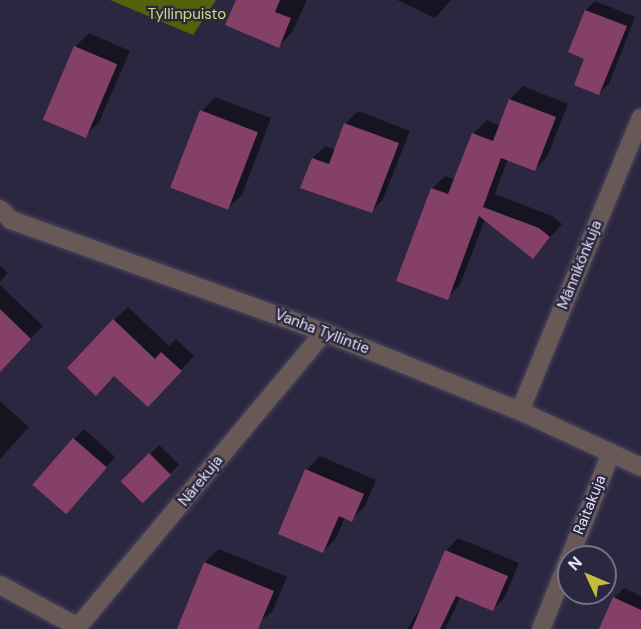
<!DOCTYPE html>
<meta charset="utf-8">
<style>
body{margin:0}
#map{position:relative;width:641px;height:629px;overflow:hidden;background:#2b2740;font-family:"DM Sans",sans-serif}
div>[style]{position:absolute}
.forest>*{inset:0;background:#526209}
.shadow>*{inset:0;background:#0007;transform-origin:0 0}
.building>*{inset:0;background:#854068;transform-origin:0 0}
.roads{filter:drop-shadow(0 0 2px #49455d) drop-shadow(0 0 2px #49455d)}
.street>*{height:18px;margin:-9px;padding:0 9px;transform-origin:9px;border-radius:9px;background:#685957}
span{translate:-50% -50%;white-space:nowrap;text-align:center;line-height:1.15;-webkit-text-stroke:4.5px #2b2740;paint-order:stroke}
.park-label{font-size:15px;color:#c6e075}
.street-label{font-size:15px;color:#e5e4f4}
.north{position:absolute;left:557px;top:545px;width:60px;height:60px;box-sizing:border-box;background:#2b2740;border:2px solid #757388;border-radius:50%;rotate:314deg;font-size:16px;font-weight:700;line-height:24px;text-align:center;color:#e5e4f4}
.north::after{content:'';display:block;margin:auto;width:21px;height:27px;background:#c2bd3f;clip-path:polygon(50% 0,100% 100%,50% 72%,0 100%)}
</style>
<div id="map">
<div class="forest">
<div style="clip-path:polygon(110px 0,216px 0,193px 35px)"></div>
</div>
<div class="shadow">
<div style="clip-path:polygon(237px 0,307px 0,292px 32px,279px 46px)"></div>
<div style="clip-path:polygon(397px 0,451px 0,435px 18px)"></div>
<div style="clip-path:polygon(595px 1px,635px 17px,609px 84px,599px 93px,586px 58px,586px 10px)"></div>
<div style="clip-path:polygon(89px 33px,130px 51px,99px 122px,85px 136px,44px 118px,76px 46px)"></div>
<div style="clip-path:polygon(523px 86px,568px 104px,547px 157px,534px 170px,508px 159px,495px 194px,552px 216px,562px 224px,533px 257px,485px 219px,460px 285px,447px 298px,432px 189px,445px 176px,456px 180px,474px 133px,487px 120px,500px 126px,510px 99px)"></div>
<div style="clip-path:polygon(215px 97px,271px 118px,242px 195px,228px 208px,202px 111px)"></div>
<div style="clip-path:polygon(358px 111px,410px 131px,383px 199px,371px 212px,313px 158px,325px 146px,336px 150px,346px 123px)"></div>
<div style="clip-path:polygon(0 266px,8px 273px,0 282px)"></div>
<div style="clip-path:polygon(0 285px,43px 326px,0 370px)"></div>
<div style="clip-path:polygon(128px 307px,169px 346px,176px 339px,194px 356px,161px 392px,115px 375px,114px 320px)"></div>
<div style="clip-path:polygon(0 401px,29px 427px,0 459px)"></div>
<div style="clip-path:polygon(84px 429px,115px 457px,75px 502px,34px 483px)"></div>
<div style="left:159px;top:445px;width:28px;height:51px;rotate:44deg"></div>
<div style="clip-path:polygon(320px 456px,376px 480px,365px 506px,351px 520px,345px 517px,336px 538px,323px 552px,307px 470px)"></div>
<div style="clip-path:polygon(458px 538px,519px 563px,505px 597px,493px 609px,461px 596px,445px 629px,407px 629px,425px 601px,446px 551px)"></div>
<div style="clip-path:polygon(219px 549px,287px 577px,272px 612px,249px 629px,179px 629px,205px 562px)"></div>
<div style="clip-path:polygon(624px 588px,641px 596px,641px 629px,601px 629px,614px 598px)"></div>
</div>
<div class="building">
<div style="clip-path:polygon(236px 0,280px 0,275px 12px,291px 18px,279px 48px,225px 25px)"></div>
<div style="clip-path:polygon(585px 10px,627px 26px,599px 95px,574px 85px,584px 59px,568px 52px)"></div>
<div style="left:74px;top:46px;width:47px;height:80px;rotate:23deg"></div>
<div style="clip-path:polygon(509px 99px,556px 117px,535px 171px,501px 158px,483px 207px,539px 228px,550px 237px,533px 259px,479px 216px,448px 300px,396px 281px,431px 188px,448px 194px,472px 133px,493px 141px)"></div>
<div style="left:200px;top:110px;width:62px;height:83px;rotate:21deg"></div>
<div style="clip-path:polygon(344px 123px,399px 143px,372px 213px,300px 188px,312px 158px,329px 164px)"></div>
<div style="clip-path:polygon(0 309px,31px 339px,0 372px)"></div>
<div style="clip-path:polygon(113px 319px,155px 359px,161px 352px,182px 371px,148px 407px,114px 376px,96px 396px,67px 368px)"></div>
<div style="left:73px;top:438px;width:45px;height:62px;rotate:41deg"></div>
<div style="left:149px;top:453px;width:31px;height:40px;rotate:45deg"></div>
<div style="clip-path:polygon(305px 469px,364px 494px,352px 522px,339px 516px,323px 553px,278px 534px)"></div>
<div style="clip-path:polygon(445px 550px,508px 576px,493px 611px,456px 596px,440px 629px,412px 629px)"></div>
<div style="clip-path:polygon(204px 562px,274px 591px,258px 629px,177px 629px)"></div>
<div style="clip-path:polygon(613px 597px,641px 610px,641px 629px,599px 629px)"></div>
</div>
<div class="roads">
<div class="street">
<div style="left:0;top:209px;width:16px;rotate:45deg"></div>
<div style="left:11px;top:220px;width:332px;rotate:19.7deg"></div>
<div style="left:324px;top:332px;width:211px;rotate:22deg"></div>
<div style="left:520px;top:411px;width:133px;rotate:24.8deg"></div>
<div style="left:520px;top:411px;width:317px;rotate:-67.6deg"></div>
<div style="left:570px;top:557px;width:112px;rotate:-68.5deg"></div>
<div style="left:0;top:585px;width:89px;rotate:28.3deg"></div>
<div style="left:76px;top:629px;width:387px;rotate:-50.1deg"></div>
<div style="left:541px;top:629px;width:75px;rotate:-68.2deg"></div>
</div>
</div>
<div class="park-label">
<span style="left:187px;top:15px">Tyllinpuisto</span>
</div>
<div class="street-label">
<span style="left:580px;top:265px;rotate:-68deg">Männikönkuja</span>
<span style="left:322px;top:332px;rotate:21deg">Vanha Tyllintie</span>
<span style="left:201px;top:481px;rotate:-51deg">Närekuja</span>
<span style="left:590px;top:505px;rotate:-68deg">Raitakuja</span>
</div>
<div class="north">N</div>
</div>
